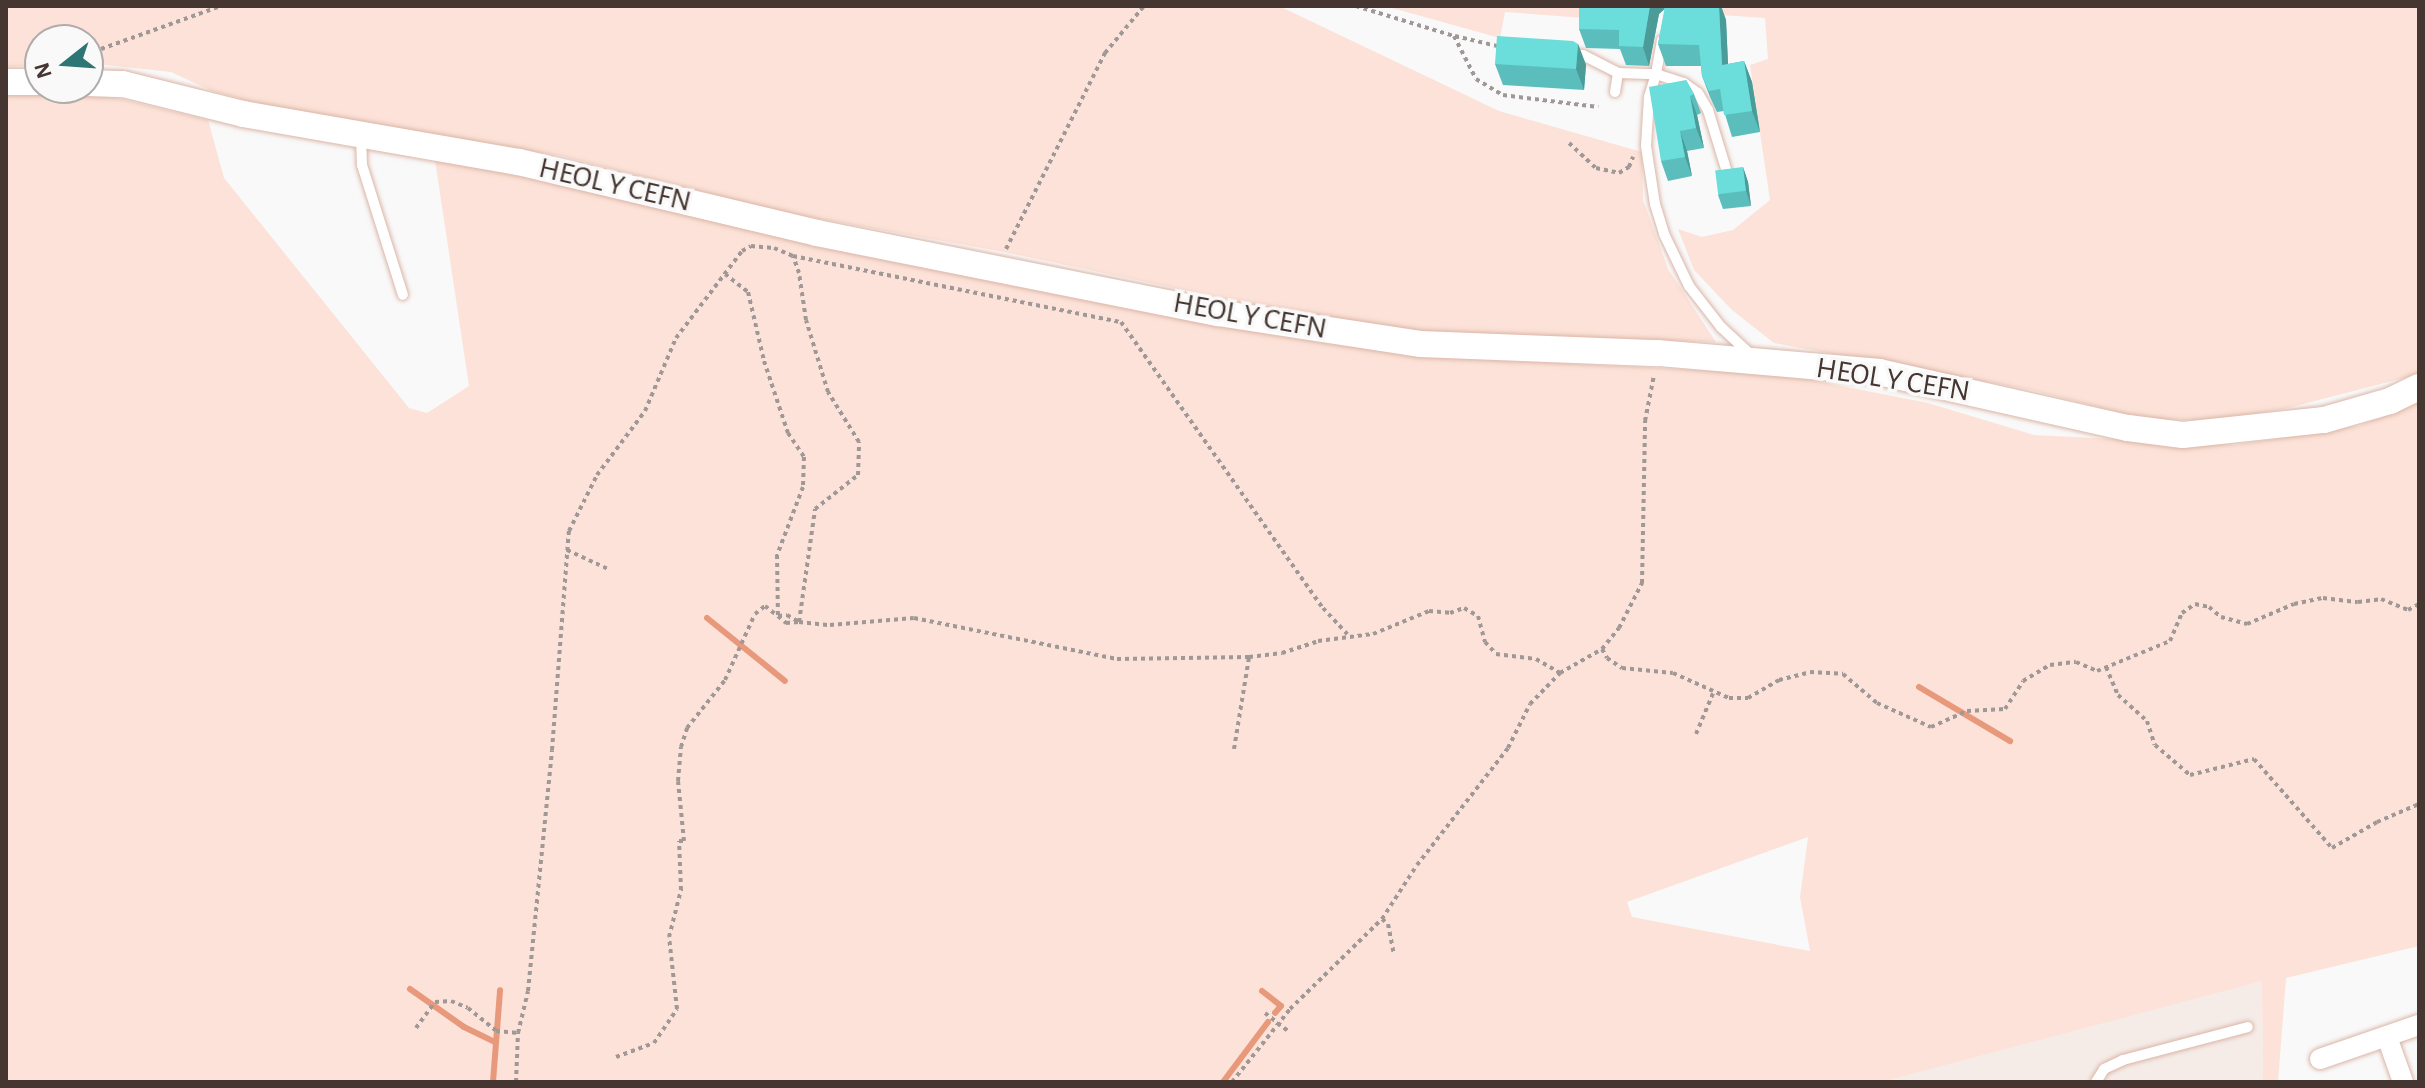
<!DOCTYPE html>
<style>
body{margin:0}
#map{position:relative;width:2425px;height:1088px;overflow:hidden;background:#f9f9f9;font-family:"Alegreya Sans",sans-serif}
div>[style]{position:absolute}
.built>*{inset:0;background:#f5ece8}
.green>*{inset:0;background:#fce2d8}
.stream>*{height:6px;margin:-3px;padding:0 3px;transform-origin:3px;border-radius:3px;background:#e8997b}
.path>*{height:4px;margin-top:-2px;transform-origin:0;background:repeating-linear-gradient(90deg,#a09896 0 4px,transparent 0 8px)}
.roads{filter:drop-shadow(0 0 2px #dbb5a7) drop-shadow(0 0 2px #dbb5a7)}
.service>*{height:10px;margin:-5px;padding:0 5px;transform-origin:5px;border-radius:5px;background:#fff}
.minor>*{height:20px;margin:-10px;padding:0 10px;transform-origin:10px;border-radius:10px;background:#fff}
.tertiary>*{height:26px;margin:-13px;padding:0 13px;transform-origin:13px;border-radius:13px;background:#fff}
.wall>*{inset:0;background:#5cbebc}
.shaded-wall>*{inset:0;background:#4b9b99}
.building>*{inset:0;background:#6bdddb;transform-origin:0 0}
span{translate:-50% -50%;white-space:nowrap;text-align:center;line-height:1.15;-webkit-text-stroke:7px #f9f9f9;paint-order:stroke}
.street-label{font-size:30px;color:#453631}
.frame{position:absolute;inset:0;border:8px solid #453631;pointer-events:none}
.north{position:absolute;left:24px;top:24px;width:80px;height:80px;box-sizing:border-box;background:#f9f9f9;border:2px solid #b1aba9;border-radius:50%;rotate:253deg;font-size:22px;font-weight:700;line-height:32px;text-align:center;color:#453631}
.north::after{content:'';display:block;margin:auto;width:28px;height:36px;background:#2d7675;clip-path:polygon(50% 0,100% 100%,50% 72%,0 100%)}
</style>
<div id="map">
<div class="built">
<div style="clip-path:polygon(2262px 981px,2263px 1082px,1881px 1082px,2038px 1038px)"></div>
</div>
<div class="green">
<div style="clip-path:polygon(6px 6px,1279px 6px,1499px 111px,1642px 152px,1643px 200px,1668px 269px,1716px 342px,1572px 339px,1394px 329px,1287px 312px,1004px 252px,787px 213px,562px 156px,289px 112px,212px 91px,171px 72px,88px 63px,88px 40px,40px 40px,40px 65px,6px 67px)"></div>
<div style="clip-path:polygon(1385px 6px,1619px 6px,1585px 18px,1505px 12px,1500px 38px)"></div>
<div style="clip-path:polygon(1721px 6px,2419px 6px,2419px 374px,2284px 409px,2212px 421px,2145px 419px,2031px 390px,1774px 343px,1732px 310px,1694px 270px,1678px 229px,1702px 237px,1733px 230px,1770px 200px,1750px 65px,1768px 59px,1765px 18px,1721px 15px)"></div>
<div style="clip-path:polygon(evenodd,6px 95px,104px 95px,208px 120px,224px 178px,409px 408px,427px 413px,469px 386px,435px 160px,602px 192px,880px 259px,1270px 335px,1413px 356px,1780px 374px,1928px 403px,2034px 435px,2235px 445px,2359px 426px,2419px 402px,2419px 946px,2286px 978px,2278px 1082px,2263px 1082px,2262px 981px,1881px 1082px,6px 1082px,6px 95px,1808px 837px,1800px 897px,1810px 951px,1632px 917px,1627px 902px,1808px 837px)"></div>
</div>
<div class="stream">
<div style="left:707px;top:618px;width:100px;rotate:38.9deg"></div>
<div style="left:1919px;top:687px;width:106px;rotate:30.7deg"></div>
<div style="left:410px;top:989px;width:66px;rotate:35.1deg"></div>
<div style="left:464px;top:1027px;width:34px;rotate:26deg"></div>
<div style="left:1262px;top:991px;width:24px;rotate:38deg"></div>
<div style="left:1281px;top:1006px;width:9px;rotate:131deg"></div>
<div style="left:493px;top:1082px;width:92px;rotate:-85.6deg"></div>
<div style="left:1223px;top:1082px;width:75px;rotate:-53.1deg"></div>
</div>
<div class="path">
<div style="left:1356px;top:6px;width:102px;rotate:17deg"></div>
<div style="left:1454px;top:36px;width:48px;rotate:62.9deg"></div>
<div style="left:1476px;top:79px;width:31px;rotate:31deg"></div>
<div style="left:1503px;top:95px;width:96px;rotate:7.2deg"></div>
<div style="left:1455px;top:36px;width:47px;rotate:13.4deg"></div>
<div style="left:95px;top:62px;width:14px;rotate:-65deg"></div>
<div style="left:101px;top:49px;width:127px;rotate:-19.7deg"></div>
<div style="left:1569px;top:143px;width:37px;rotate:43deg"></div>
<div style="left:1596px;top:168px;width:24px;rotate:12deg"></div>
<div style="left:1619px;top:173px;width:12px;rotate:-31deg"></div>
<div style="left:1629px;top:167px;width:11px;rotate:-68deg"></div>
<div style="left:1006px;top:249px;width:220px;rotate:-63.2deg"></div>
<div style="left:1105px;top:53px;width:61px;rotate:-50.3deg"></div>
<div style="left:725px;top:274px;width:29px;rotate:38deg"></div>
<div style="left:748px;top:292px;width:71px;rotate:76.9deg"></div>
<div style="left:764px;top:361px;width:76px;rotate:71.6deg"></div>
<div style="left:788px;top:433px;width:29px;rotate:56deg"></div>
<div style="left:804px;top:457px;width:30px;rotate:92deg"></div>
<div style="left:803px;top:487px;width:73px;rotate:110.9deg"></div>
<div style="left:777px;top:555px;width:61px;rotate:89.1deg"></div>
<div style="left:778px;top:616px;width:11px;rotate:41deg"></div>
<div style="left:786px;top:623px;width:13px;rotate:-4deg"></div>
<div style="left:799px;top:622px;width:114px;rotate:-81.9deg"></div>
<div style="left:815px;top:509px;width:55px;rotate:-38.3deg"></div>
<div style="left:858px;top:475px;width:33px;rotate:-88deg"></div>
<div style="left:859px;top:442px;width:59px;rotate:-121.8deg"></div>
<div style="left:828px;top:392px;width:75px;rotate:-107deg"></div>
<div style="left:806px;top:320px;width:48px;rotate:-98.5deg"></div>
<div style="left:799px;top:273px;width:18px;rotate:-109deg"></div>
<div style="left:567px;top:550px;width:47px;rotate:24.9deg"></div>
<div style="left:1602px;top:649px;width:10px;rotate:61deg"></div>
<div style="left:1607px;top:658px;width:18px;rotate:34deg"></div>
<div style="left:1622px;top:668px;width:51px;rotate:5.6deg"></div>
<div style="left:1673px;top:673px;width:61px;rotate:24.1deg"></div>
<div style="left:1729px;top:698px;width:19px"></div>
<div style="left:1748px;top:698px;width:36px;rotate:-30deg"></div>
<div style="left:1779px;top:680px;width:32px;rotate:-14deg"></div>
<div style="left:1810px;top:672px;width:33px;rotate:3deg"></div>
<div style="left:1843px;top:674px;width:45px;rotate:40.5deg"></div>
<div style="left:1877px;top:703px;width:59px;rotate:24deg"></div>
<div style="left:1931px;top:727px;width:39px;rotate:-24deg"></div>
<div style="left:1967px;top:711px;width:38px;rotate:-3deg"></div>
<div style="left:2005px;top:709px;width:33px;rotate:-57deg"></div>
<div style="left:2023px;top:681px;width:31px;rotate:-31deg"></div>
<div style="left:2050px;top:665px;width:26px;rotate:-7deg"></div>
<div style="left:2076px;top:662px;width:23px;rotate:23deg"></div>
<div style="left:2097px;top:671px;width:79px;rotate:-22.3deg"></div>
<div style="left:2170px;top:641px;width:30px;rotate:-67deg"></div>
<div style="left:2182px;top:613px;width:16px;rotate:-35deg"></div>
<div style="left:2195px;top:604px;width:14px;rotate:12deg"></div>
<div style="left:2209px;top:607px;width:16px;rotate:40deg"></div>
<div style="left:2221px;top:617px;width:27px;rotate:15deg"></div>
<div style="left:2247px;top:624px;width:51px;rotate:-23.1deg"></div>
<div style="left:2294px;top:604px;width:30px;rotate:-12deg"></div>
<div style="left:2323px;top:598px;width:35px;rotate:7deg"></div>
<div style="left:2358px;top:602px;width:23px;rotate:-7deg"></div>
<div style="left:2381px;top:599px;width:29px;rotate:22deg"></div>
<div style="left:2408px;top:610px;width:13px;rotate:-29deg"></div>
<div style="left:2106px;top:667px;width:30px;rotate:67deg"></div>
<div style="left:2118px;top:695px;width:39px;rotate:42deg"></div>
<div style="left:2147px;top:721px;width:25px;rotate:72deg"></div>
<div style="left:2155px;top:745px;width:46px;rotate:40.6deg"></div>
<div style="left:2190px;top:775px;width:66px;rotate:-14deg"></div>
<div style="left:2254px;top:759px;width:118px;rotate:48.8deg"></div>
<div style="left:2332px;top:848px;width:52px;rotate:-30deg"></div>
<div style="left:2377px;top:822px;width:46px;rotate:-23.2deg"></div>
<div style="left:1696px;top:734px;width:47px;rotate:-67.3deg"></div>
<div style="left:1234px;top:749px;width:93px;rotate:-80.7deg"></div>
<div style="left:1382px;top:919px;width:8px;rotate:40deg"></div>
<div style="left:1388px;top:924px;width:31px;rotate:79deg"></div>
<div style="left:1265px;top:1013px;width:31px;rotate:38deg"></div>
<div style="left:416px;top:1028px;width:32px;rotate:-54deg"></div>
<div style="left:435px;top:1002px;width:16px;rotate:-4deg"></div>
<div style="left:451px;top:1001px;width:18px;rotate:22deg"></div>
<div style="left:468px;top:1008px;width:36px;rotate:39deg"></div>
<div style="left:496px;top:1031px;width:22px;rotate:5deg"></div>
<div style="left:616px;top:1057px;width:40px;rotate:-20.2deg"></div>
<div style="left:654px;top:1043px;width:41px;rotate:-55.9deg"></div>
<div style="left:677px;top:1009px;width:72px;rotate:-96.3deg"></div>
<div style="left:669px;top:937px;width:49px;rotate:-75.7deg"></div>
<div style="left:681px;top:890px;width:49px;rotate:-92.3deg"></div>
<div style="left:679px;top:841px;width:5px"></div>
<div style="left:684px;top:841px;width:60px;rotate:-95.7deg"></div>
<div style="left:678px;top:781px;width:34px;rotate:-85deg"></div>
<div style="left:681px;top:747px;width:20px;rotate:-72deg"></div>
<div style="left:687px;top:728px;width:61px;rotate:-51.6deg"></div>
<div style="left:725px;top:680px;width:72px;rotate:-65.6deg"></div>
<div style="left:755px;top:614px;width:13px;rotate:-39deg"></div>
<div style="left:765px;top:606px;width:16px;rotate:38deg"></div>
<div style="left:778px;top:616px;width:9px;rotate:-6deg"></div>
<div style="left:787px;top:615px;width:14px;rotate:30deg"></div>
<div style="left:799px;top:622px;width:31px;rotate:6deg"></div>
<div style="left:830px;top:625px;width:84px;rotate:-4.8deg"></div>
<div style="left:914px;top:618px;width:207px;rotate:11.4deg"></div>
<div style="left:1117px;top:659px;width:132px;rotate:-0.9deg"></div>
<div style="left:1249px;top:657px;width:33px;rotate:-7deg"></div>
<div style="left:1282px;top:653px;width:38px;rotate:-18deg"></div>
<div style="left:1318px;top:641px;width:55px;rotate:-7.3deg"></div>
<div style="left:1373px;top:634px;width:61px;rotate:-22.3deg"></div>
<div style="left:1429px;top:611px;width:21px;rotate:5deg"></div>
<div style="left:1450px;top:613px;width:15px;rotate:-20deg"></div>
<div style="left:1464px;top:608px;width:16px;rotate:30deg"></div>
<div style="left:1478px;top:616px;width:27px;rotate:75deg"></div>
<div style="left:1485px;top:642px;width:16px;rotate:47deg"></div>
<div style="left:1496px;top:654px;width:40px;rotate:7.1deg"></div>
<div style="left:1536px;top:659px;width:28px;rotate:30deg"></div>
<div style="left:516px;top:1082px;width:49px;rotate:-87.7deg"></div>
<div style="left:518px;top:1033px;width:43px;rotate:-76.6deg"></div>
<div style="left:528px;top:991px;width:242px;rotate:-84.3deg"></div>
<div style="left:552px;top:750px;width:220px;rotate:-85.6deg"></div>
<div style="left:569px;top:531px;width:63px;rotate:-63.4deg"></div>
<div style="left:597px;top:475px;width:80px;rotate:-53.1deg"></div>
<div style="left:645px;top:411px;width:79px;rotate:-67deg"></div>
<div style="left:676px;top:338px;width:109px;rotate:-52.8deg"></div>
<div style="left:742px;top:251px;width:10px;rotate:-29deg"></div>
<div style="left:751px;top:246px;width:23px;rotate:5deg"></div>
<div style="left:774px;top:248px;width:21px;rotate:23deg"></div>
<div style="left:793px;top:256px;width:335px;rotate:11.4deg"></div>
<div style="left:1121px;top:322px;width:350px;rotate:54.8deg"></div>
<div style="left:1323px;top:608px;width:38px;rotate:47deg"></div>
<div style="left:1232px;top:1082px;width:93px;rotate:-51.5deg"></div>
<div style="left:1290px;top:1009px;width:129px;rotate:-44.4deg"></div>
<div style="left:1382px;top:919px;width:64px;rotate:-57.1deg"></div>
<div style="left:1417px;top:865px;width:148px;rotate:-52.1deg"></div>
<div style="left:1508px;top:748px;width:49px;rotate:-63.4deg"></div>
<div style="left:1530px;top:704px;width:43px;rotate:-45.9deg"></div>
<div style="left:1560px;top:673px;width:48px;rotate:-29.7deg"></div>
<div style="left:1602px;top:649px;width:27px;rotate:-51deg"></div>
<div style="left:1619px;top:628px;width:51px;rotate:-62.9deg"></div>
<div style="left:1642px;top:583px;width:162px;rotate:-88.9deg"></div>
<div style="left:1645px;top:421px;width:47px;rotate:-78.9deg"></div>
</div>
<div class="roads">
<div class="service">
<div style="left:1662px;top:40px;width:35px;rotate:100deg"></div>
<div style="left:1656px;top:74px;width:29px;rotate:18deg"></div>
<div style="left:1684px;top:83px;width:17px;rotate:36deg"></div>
<div style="left:1698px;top:93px;width:20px;rotate:60deg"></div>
<div style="left:1708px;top:110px;width:65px;rotate:73deg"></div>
<div style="left:1569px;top:54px;width:14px;rotate:4deg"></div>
<div style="left:1583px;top:55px;width:39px;rotate:27deg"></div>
<div style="left:1618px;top:73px;width:38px;rotate:2deg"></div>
<div style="left:1656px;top:74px;width:24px;rotate:107deg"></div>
<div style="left:1649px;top:97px;width:49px;rotate:93.5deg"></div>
<div style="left:1646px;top:146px;width:59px;rotate:81.2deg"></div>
<div style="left:1655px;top:204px;width:31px;rotate:73deg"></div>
<div style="left:1664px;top:234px;width:58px;rotate:64.3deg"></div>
<div style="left:1689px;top:286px;width:52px;rotate:52deg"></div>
<div style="left:1721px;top:327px;width:40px;rotate:43deg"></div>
<div style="left:1615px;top:92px;width:19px;rotate:-81deg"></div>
<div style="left:361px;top:136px;width:29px;rotate:88deg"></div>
<div style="left:362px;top:165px;width:136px;rotate:72.5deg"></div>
<div style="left:2096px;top:1082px;width:15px;rotate:-58deg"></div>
<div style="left:2104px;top:1069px;width:21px;rotate:-25deg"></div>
<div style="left:2123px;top:1060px;width:129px;rotate:-14.8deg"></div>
</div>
<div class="minor">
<div style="left:2387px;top:1037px;width:48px;rotate:70.4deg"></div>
<div style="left:2320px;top:1059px;width:105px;rotate:-19deg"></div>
</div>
<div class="tertiary">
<div style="left:6px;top:82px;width:34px"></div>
<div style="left:88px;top:83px;width:35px;rotate:2deg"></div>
<div style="left:123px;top:84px;width:124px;rotate:14deg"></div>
<div style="left:243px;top:114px;width:280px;rotate:9.9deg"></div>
<div style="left:519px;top:162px;width:306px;rotate:13.4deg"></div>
<div style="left:817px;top:233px;width:409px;rotate:11.3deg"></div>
<div style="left:1218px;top:313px;width:204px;rotate:8.7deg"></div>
<div style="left:1420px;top:344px;width:238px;rotate:2.2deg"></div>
<div style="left:1658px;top:353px;width:222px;rotate:4.9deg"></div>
<div style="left:1879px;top:372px;width:255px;rotate:12.7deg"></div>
<div style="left:2128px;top:428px;width:55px;rotate:7.3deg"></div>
<div style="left:2183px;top:435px;width:142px;rotate:-6.1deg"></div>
<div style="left:2324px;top:420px;width:69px;rotate:-16.1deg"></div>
<div style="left:2390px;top:401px;width:32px;rotate:-26deg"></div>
</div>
</div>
<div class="wall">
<div style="clip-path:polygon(1579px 6px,1721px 6px,1726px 20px,1728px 64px,1744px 61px,1752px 82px,1760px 132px,1732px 137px,1724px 111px,1717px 112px,1710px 97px,1702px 76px,1701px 66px,1666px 66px,1658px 44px,1665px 9px,1659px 14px,1649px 66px,1626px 65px,1620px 49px,1586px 48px,1579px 29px)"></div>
<div style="clip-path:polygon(1578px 44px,1586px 65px,1584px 90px,1503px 85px,1495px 64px)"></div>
<div style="clip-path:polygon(1686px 80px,1694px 94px,1701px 113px,1697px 115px,1704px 148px,1687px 151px,1692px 176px,1668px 181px,1661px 161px)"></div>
<div style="clip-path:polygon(1743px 167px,1748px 182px,1751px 206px,1723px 209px,1718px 195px)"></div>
</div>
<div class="shaded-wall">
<div style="clip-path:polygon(1650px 6px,1663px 6px,1664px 9px,1659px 14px,1649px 66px,1643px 47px)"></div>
<div style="clip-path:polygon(1719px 6px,1721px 6px,1726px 20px,1729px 86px,1722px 65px)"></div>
<div style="clip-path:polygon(1578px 44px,1586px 65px,1584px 90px,1576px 69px)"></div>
<div style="clip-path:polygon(1744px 61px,1752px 82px,1760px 132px,1752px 111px)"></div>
<div style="clip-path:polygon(1690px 96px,1697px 115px,1704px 148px,1696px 128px)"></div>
<div style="clip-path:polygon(1680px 131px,1687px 151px,1692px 176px,1685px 157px)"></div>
<div style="clip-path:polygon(1743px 167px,1748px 182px,1751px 206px,1746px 191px)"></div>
</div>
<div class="building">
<div style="clip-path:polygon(1579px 6px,1650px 6px,1643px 47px,1619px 46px,1619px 30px,1579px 29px)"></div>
<div style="clip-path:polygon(1665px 6px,1719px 6px,1722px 65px,1744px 61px,1752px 111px,1724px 115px,1720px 89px,1709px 91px,1702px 76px,1699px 45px,1658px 44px)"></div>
<div style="clip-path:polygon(1497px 36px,1573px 41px,1578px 44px,1576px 69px,1495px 64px)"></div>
<div style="clip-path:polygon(1686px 80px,1694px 94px,1690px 96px,1696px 128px,1680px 131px,1685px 157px,1661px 161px,1649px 87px)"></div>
<div style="left:1743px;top:167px;width:24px;height:28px;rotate:83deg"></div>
</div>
<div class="street-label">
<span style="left:615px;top:185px;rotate:13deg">HEOL Y CEFN</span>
<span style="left:1250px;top:316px;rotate:10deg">HEOL Y CEFN</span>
<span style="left:1893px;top:380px;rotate:9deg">HEOL Y CEFN</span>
</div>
<div class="frame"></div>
<div class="north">N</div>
</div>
